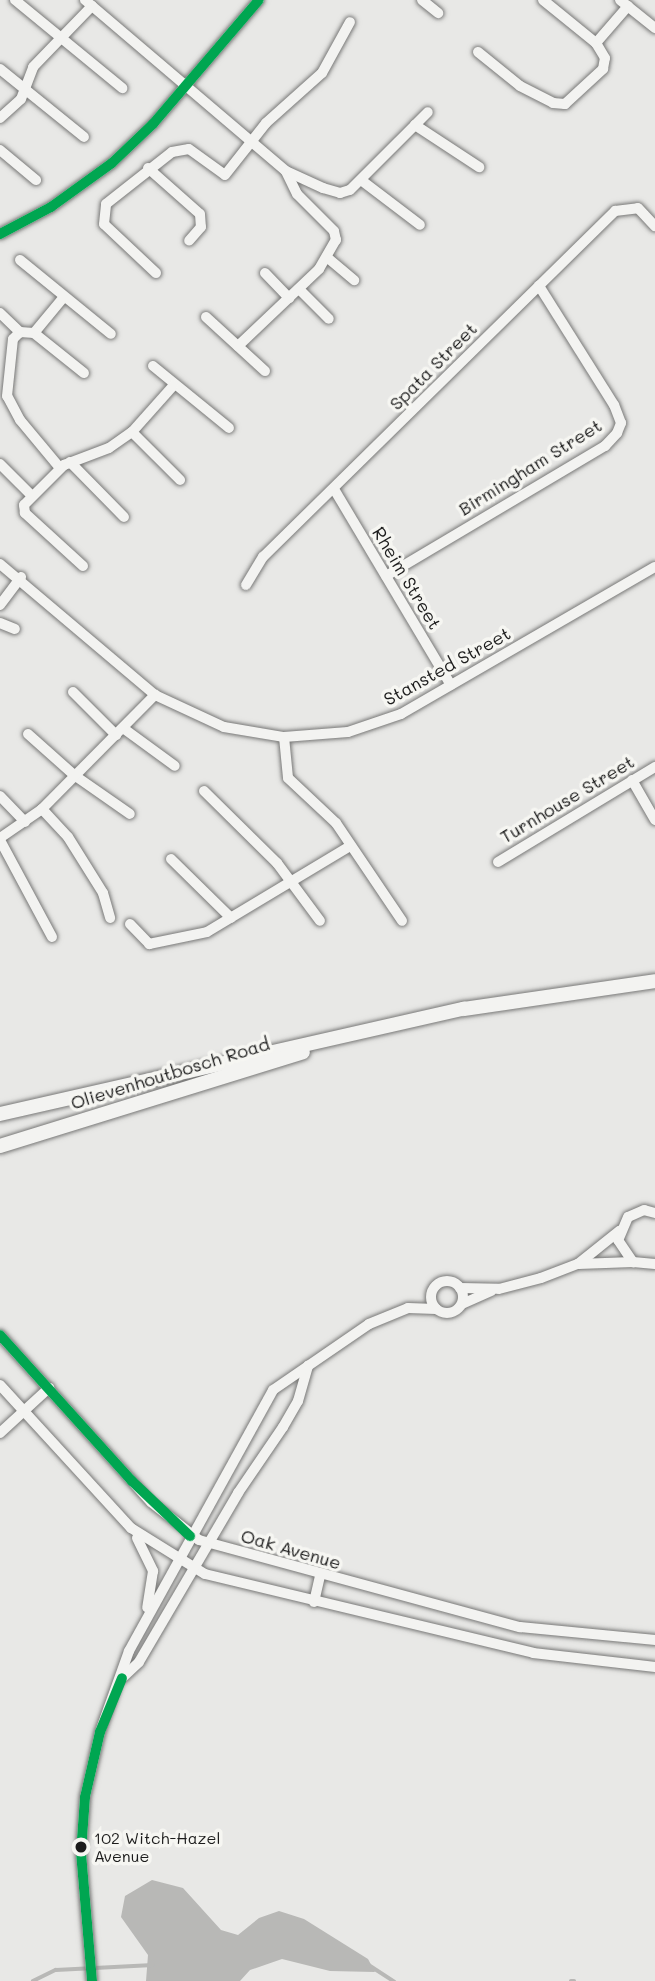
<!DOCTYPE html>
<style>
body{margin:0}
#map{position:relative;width:655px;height:1981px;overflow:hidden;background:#e8e8e6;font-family:Mali,sans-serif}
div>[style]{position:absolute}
.water>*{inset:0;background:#b8b8b6}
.stream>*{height:3.5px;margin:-1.75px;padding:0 1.75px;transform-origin:1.75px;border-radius:1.75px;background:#b8b8b6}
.roads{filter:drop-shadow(0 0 2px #787877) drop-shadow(0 0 2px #787877)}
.minor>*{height:10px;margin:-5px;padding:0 5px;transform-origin:5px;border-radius:5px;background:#f3f3f1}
.minor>.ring{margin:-5px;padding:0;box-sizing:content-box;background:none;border:10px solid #f3f3f1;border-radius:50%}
.major>*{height:14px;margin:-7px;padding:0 7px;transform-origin:7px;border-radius:7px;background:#f3f3f1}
.bus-1>*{height:10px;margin:-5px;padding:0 5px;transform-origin:5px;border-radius:5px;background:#00a651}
.dots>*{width:19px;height:19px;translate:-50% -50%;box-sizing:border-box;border:4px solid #f6f6f2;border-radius:50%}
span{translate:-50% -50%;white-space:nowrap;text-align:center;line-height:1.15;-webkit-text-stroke:7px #f6f6f2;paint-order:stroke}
.bus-label{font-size:16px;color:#1c1c1c}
.left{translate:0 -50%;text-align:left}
.street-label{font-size:18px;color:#1c1c1c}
</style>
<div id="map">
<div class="water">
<div style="clip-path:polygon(152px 1880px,183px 1888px,221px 1930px,238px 1935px,259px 1918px,279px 1911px,304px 1919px,368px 1959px,375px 1972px,330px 1971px,282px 1959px,250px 1970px,240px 1981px,146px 1981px,148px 1955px,121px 1917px,125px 1896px)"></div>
</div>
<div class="stream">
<div style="left:369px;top:1965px;width:30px;rotate:33deg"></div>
<div style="left:33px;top:1981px;width:25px;rotate:-26deg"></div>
<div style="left:56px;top:1970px;width:97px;rotate:-3deg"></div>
<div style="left:571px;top:1981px;width:3px"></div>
</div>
<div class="roads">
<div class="minor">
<div style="left:15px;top:0;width:139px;rotate:39.4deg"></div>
<div style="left:85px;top:0;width:264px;rotate:40.4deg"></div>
<div style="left:286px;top:171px;width:41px;rotate:24.7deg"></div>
<div style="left:323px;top:188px;width:18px;rotate:16deg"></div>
<div style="left:340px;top:193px;width:10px;rotate:-17deg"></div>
<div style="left:350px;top:190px;width:92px;rotate:-45deg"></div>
<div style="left:415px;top:125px;width:77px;rotate:33.3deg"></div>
<div style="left:422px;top:0;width:21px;rotate:39deg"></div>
<div style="left:543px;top:0;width:68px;rotate:39.1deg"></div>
<div style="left:620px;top:0;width:45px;rotate:38.7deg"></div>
<div style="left:478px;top:52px;width:54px;rotate:39deg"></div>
<div style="left:520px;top:86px;width:37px;rotate:27deg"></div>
<div style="left:553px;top:103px;width:12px;rotate:5deg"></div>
<div style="left:565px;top:104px;width:52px;rotate:-42.6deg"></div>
<div style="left:603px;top:69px;width:11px;rotate:-80deg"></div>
<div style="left:605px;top:58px;width:17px;rotate:-121deg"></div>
<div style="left:596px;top:43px;width:49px;rotate:-49.1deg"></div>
<div style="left:0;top:69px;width:108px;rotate:39deg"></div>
<div style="left:0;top:118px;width:28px;rotate:-42deg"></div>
<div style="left:21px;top:99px;width:34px;rotate:-69deg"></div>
<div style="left:33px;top:67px;width:85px;rotate:-46deg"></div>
<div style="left:415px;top:125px;width:18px;rotate:-45deg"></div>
<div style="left:0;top:150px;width:47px;rotate:39.8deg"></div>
<div style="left:148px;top:168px;width:69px;rotate:41.5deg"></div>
<div style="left:200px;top:214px;width:13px;rotate:86deg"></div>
<div style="left:201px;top:227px;width:18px;rotate:131deg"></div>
<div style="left:361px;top:180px;width:74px;rotate:37.3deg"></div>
<div style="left:0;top:234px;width:58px;rotate:-27.9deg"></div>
<div style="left:51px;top:207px;width:75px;rotate:-35.8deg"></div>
<div style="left:112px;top:163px;width:57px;rotate:-43.6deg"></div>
<div style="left:153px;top:124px;width:163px;rotate:-49.5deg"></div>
<div style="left:329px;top:259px;width:33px;rotate:40deg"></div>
<div style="left:20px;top:260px;width:117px;rotate:39.1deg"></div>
<div style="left:156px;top:273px;width:71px;rotate:-136.7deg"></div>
<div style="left:104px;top:224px;width:20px;rotate:-84deg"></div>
<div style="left:106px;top:204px;width:84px;rotate:-38.2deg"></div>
<div style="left:172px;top:152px;width:17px;rotate:-10deg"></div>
<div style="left:189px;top:149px;width:44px;rotate:35.8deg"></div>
<div style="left:225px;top:175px;width:66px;rotate:-51.7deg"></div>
<div style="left:266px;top:123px;width:75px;rotate:-41.8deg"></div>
<div style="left:322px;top:73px;width:58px;rotate:-61.2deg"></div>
<div style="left:265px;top:273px;width:35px;rotate:46deg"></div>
<div style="left:299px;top:289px;width:42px;rotate:45deg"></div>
<div style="left:0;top:313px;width:28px;rotate:44deg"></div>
<div style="left:206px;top:317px;width:80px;rotate:42.5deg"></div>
<div style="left:34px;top:333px;width:45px;rotate:-50.4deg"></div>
<div style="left:238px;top:346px;width:112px;rotate:-43.5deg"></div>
<div style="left:319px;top:269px;width:34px;rotate:-60deg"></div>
<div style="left:336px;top:240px;width:9px;rotate:-103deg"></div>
<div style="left:334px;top:231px;width:52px;rotate:-135deg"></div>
<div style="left:297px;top:194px;width:25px;rotate:-116deg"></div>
<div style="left:153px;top:366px;width:98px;rotate:39.2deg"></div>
<div style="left:132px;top:432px;width:68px;rotate:45deg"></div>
<div style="left:70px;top:462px;width:77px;rotate:45.5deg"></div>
<div style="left:0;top:464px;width:45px;rotate:45deg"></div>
<div style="left:60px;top:468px;width:62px;rotate:-129.8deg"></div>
<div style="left:20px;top:420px;width:27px;rotate:-118deg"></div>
<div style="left:7px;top:396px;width:57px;rotate:-84deg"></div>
<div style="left:13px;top:339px;width:10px;rotate:-45deg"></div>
<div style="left:20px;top:332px;width:14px;rotate:4deg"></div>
<div style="left:34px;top:333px;width:64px;rotate:38.7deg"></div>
<div style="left:334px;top:489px;width:228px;rotate:59.2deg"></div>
<div style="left:0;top:564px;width:203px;rotate:40.2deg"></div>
<div style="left:155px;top:695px;width:76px;rotate:24.9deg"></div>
<div style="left:224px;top:727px;width:61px;rotate:9.5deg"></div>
<div style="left:284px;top:737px;width:64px;rotate:-4.5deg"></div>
<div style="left:348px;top:732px;width:56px;rotate:-18.8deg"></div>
<div style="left:401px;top:714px;width:293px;rotate:-30.1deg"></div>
<div style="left:83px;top:566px;width:79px;rotate:-137.6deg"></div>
<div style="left:25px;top:513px;width:8px;rotate:-97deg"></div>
<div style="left:24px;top:505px;width:57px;rotate:-45deg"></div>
<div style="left:64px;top:465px;width:48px;rotate:-20.7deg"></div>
<div style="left:109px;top:448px;width:28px;rotate:-35deg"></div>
<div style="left:132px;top:432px;width:62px;rotate:-48.3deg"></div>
<div style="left:386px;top:576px;width:255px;rotate:-30.7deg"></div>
<div style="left:605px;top:446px;width:18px;rotate:-47deg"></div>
<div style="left:617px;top:433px;width:11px;rotate:-68deg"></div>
<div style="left:621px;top:423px;width:19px;rotate:-111deg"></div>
<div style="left:614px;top:405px;width:141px;rotate:-122.2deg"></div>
<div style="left:246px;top:585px;width:33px;rotate:-59deg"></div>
<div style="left:263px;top:557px;width:494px;rotate:-44.5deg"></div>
<div style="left:615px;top:211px;width:23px;rotate:-7deg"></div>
<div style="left:638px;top:208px;width:25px;rotate:47deg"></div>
<div style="left:0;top:605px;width:35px;rotate:-53deg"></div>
<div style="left:0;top:623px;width:16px;rotate:22deg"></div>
<div style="left:73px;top:692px;width:61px;rotate:45deg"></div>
<div style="left:123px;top:728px;width:64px;rotate:36.2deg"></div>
<div style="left:28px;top:734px;width:62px;rotate:41.7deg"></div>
<div style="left:74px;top:775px;width:68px;rotate:34.9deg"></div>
<div style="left:284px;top:737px;width:41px;rotate:84.4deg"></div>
<div style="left:288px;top:778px;width:66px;rotate:43.2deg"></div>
<div style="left:336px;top:823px;width:118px;rotate:56deg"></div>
<div style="left:632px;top:780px;width:46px;rotate:60.1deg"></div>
<div style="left:204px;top:791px;width:103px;rotate:44.6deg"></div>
<div style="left:277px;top:863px;width:72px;rotate:53.4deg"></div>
<div style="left:0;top:796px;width:36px;rotate:46deg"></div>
<div style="left:42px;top:809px;width:38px;rotate:47deg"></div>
<div style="left:68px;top:837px;width:66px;rotate:58deg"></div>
<div style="left:103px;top:893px;width:26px;rotate:74deg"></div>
<div style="left:0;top:838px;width:51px;rotate:-34.6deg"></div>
<div style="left:42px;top:809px;width:161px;rotate:-45.3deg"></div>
<div style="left:0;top:840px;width:110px;rotate:61.8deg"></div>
<div style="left:171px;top:859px;width:84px;rotate:44.5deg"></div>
<div style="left:498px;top:862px;width:184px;rotate:-31.2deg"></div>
<div style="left:130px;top:924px;width:28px;rotate:46deg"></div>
<div style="left:149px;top:944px;width:59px;rotate:-11.7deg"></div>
<div style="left:207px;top:932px;width:167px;rotate:-31deg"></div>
<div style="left:655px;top:1213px;width:11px;rotate:-165deg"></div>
<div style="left:644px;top:1210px;width:17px;rotate:156deg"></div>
<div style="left:628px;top:1217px;width:25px;rotate:113deg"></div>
<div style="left:618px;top:1240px;width:27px;rotate:56deg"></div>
<div style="left:633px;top:1262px;width:22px;rotate:5deg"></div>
<div style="left:578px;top:1264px;width:55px;rotate:-2.1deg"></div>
<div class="ring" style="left:431px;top:1281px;width:22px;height:22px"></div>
<div style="left:460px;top:1288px;width:39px;rotate:1deg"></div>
<div style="left:499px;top:1289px;width:43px;rotate:-14.7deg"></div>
<div style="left:541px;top:1278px;width:40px;rotate:-21deg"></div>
<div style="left:578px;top:1264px;width:53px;rotate:-38.8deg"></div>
<div style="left:462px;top:1304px;width:32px;rotate:-24deg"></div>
<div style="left:0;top:1335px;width:225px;rotate:47.9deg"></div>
<div style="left:151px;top:1502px;width:61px;rotate:38.4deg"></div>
<div style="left:199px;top:1540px;width:333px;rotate:15.2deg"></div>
<div style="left:520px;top:1627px;width:136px;rotate:5.5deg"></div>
<div style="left:0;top:1385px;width:194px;rotate:47.5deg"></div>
<div style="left:131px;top:1528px;width:87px;rotate:31.9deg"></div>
<div style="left:205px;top:1574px;width:337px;rotate:13.5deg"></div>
<div style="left:533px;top:1653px;width:123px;rotate:6.5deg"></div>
<div style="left:0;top:1433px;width:67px;rotate:-42.6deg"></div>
<div style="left:137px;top:1538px;width:37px;rotate:64deg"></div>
<div style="left:153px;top:1571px;width:37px;rotate:99deg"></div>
<div style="left:314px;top:1602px;width:27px;rotate:-77deg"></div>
<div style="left:122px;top:1678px;width:23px;rotate:-43deg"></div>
<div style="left:139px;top:1662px;width:196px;rotate:-59.6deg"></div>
<div style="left:238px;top:1493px;width:80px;rotate:-55.7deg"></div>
<div style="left:283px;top:1427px;width:30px;rotate:-60deg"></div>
<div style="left:298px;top:1401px;width:37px;rotate:-74deg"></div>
<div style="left:92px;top:1981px;width:129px;rotate:-94.9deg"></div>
<div style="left:81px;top:1852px;width:55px;rotate:-85.8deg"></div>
<div style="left:85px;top:1797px;width:67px;rotate:-77deg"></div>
<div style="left:100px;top:1732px;width:86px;rotate:-70.3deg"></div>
<div style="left:129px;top:1651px;width:298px;rotate:-61.1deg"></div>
<div style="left:273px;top:1390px;width:116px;rotate:-34.5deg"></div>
<div style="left:369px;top:1324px;width:42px;rotate:-22.3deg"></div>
<div style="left:408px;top:1308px;width:28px;rotate:2deg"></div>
</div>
<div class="major">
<div style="left:0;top:1114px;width:476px;rotate:-12.8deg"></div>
<div style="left:464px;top:1009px;width:193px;rotate:-8.3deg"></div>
<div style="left:0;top:1146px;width:317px;rotate:-17.2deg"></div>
</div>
</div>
<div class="bus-1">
<div style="left:0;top:234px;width:58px;rotate:-27.9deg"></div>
<div style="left:51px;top:207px;width:75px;rotate:-35.8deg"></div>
<div style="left:112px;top:163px;width:57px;rotate:-43.6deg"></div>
<div style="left:153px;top:124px;width:163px;rotate:-49.5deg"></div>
<div style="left:0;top:1335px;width:197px;rotate:47.9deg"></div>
<div style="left:132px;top:1481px;width:80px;rotate:43.5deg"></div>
<div style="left:92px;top:1981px;width:129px;rotate:-94.9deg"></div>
<div style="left:81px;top:1852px;width:55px;rotate:-85.8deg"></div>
<div style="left:85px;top:1797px;width:67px;rotate:-77deg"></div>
<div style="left:100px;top:1732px;width:58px;rotate:-67.8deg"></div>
</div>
<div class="dots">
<div style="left:81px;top:1847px;background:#1c1c1c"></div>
</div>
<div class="bus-label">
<span class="left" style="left:94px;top:1847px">102 Witch-Hazel<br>Avenue</span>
</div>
<div class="street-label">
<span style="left:433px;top:366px;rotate:-45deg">Spata Street</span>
<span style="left:530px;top:467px;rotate:-32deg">Birmingham Street</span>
<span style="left:407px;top:578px;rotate:59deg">Rheim Street</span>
<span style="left:447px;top:666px;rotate:-29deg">Stansted Street</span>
<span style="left:567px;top:799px;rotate:-31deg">Turnhouse Street</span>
<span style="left:170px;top:1073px;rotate:-17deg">Olievenhoutbosch Road</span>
<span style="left:291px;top:1549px;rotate:16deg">Oak Avenue</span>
</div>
</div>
